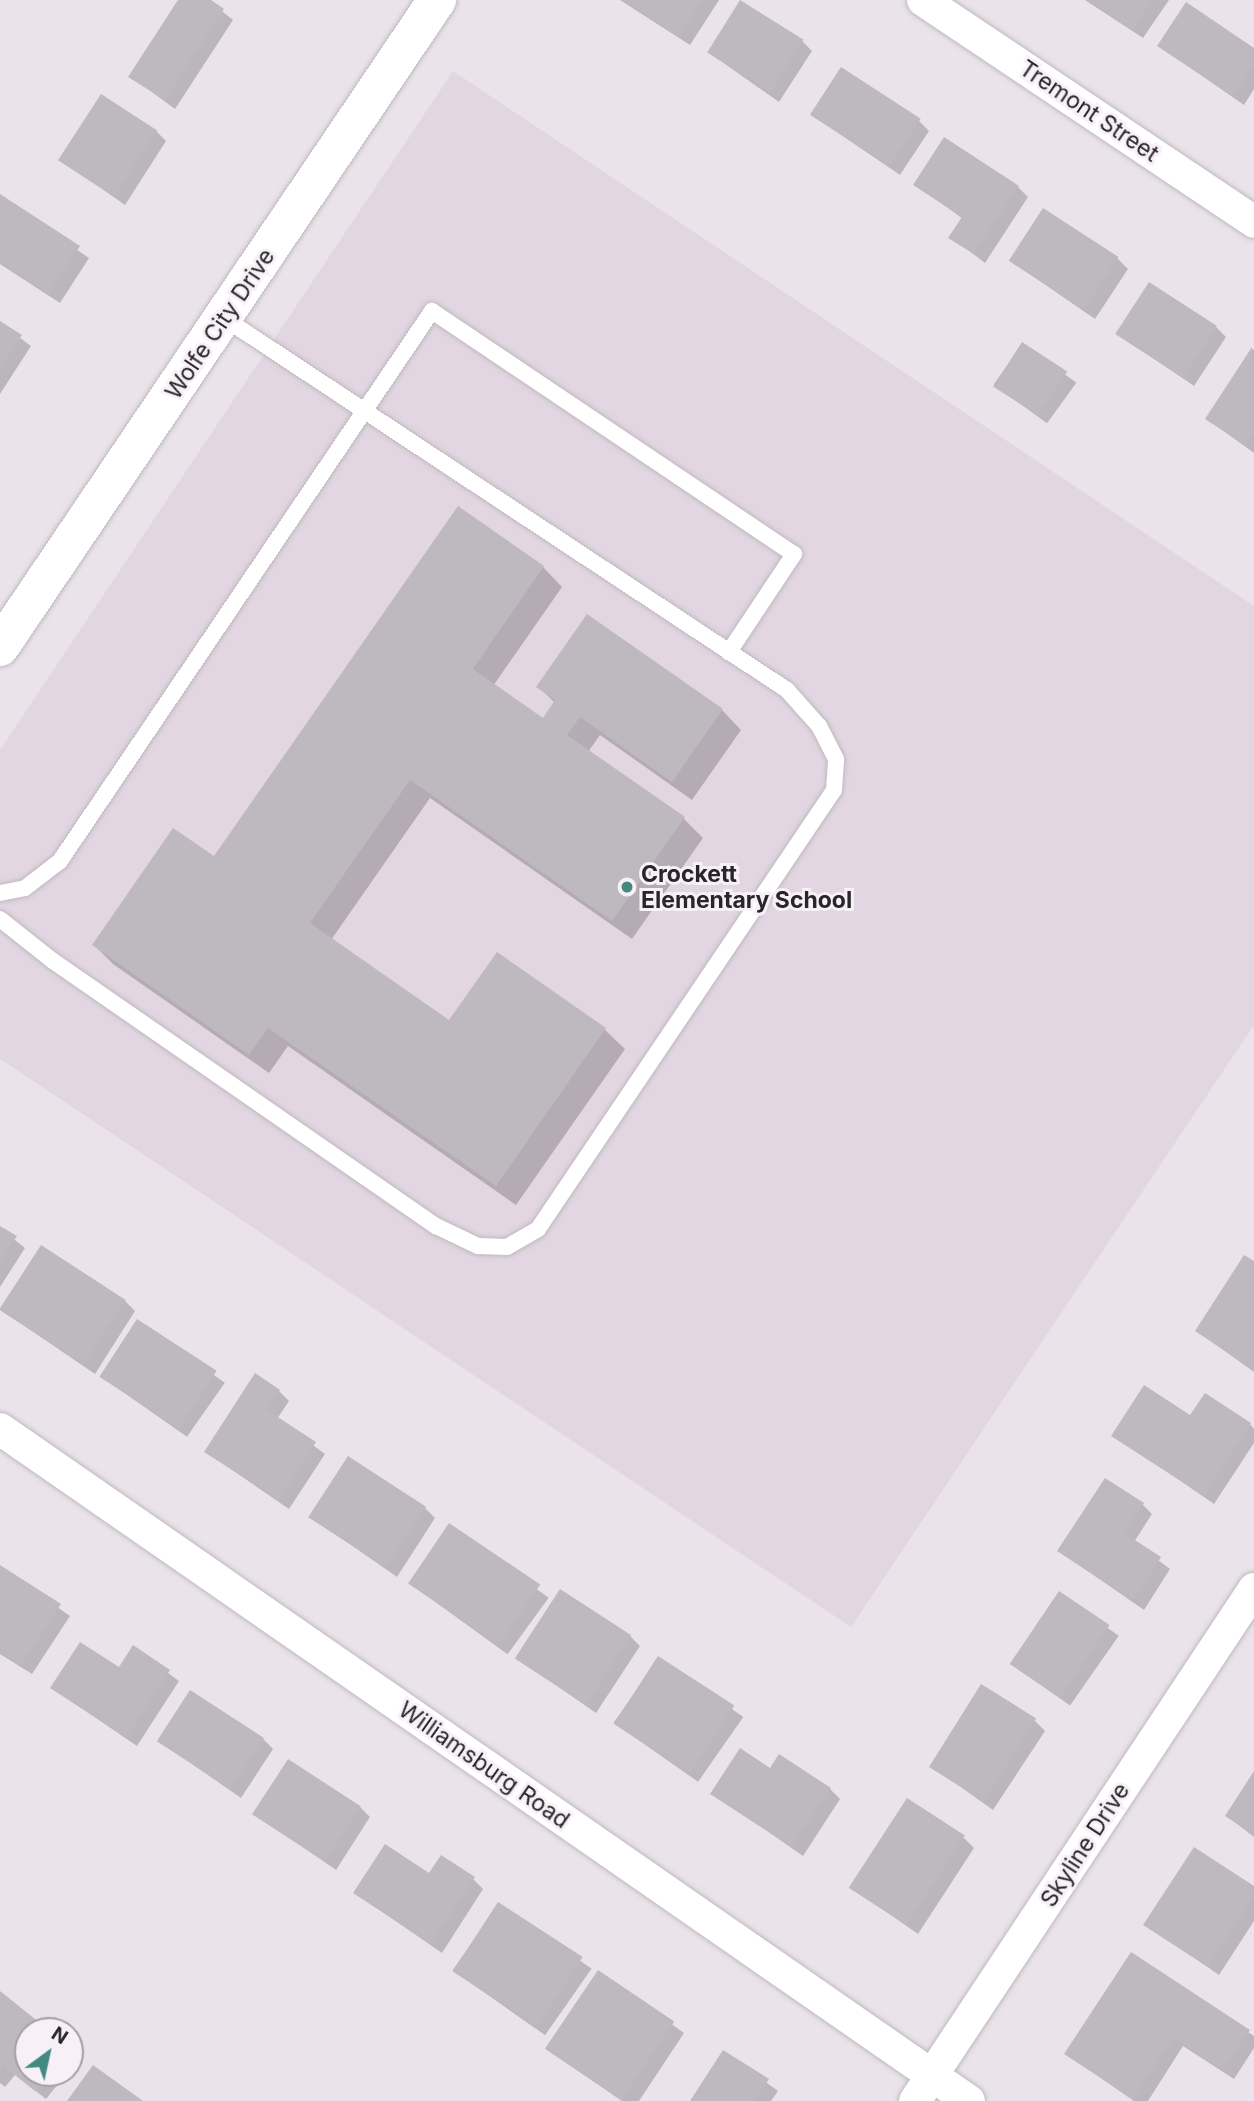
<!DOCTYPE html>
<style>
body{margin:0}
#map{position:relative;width:1254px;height:2101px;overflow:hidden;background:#eae4ea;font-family:Inter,sans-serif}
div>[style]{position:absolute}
.built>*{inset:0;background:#e2d6e2}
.shadow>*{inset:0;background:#0003;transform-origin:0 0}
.building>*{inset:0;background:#beb8bf;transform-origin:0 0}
.roads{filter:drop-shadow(0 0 2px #bfb9bf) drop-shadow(0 0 2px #bfb9bf)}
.lane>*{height:16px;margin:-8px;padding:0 8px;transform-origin:8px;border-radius:8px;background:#fff}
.street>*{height:32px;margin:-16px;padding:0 16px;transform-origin:16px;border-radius:16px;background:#fff}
.secondary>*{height:38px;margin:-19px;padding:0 19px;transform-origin:19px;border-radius:19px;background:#fff}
.dots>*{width:19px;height:19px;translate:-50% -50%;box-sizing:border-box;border:4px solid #f7f1f7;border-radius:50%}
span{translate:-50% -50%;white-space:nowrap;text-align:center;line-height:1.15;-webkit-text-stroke:6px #f7f1f7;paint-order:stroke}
.street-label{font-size:23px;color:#282629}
.poi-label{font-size:23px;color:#282629;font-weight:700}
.left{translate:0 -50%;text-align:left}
.north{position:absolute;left:14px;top:2017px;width:70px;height:70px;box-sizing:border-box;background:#f7f1f7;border:2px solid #a4a0a5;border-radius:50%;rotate:33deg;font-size:19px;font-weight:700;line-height:28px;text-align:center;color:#282629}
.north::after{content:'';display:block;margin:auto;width:24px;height:32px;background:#448980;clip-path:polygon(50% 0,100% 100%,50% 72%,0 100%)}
</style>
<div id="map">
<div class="built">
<div style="clip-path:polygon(453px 71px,1254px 606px,1254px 1025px,851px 1627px,0 1059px,0 750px)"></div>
</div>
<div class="shadow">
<div style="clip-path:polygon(180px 0,208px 0,233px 20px,175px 109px,130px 76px)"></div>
<div style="clip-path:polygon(620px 0,719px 0,690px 45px)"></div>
<div style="clip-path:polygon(1085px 0,1169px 0,1143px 38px)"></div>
<div style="clip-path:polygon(802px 41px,812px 51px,779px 102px,708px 52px)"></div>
<div style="clip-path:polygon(1159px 46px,1254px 50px,1254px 89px,1244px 105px)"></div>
<div style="clip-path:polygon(812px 115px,919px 121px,929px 131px,900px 175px)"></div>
<div style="clip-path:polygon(156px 131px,166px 141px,125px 205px,61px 160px)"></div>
<div style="clip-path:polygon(915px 184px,1018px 187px,1028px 197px,985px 263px,951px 237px,963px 219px)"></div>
<div style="clip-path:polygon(0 197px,89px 258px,60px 303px,0 264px)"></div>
<div style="clip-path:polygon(1118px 259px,1128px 269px,1095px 319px,1011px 261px)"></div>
<div style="clip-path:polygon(0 323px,31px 346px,0 394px)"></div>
<div style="clip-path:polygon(1216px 327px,1226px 337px,1194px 386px,1118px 334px)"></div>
<div style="left:1023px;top:344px;width:66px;height:50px;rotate:36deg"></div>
<div style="clip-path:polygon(1252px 349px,1254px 350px,1254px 453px,1207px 419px)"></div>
<div style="clip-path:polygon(543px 567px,562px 587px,493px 686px,543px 720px,555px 703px,539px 687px,722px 710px,741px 730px,692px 800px,600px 735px,588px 752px,683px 818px,703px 838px,632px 939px,430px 798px,331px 940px,450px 1023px,497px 954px,605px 1030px,625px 1049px,516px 1205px,288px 1046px,269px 1073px,113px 964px,94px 945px,214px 859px)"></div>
<div style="clip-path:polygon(0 1228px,25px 1248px,0 1287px)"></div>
<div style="clip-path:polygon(1254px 1263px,1254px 1372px,1197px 1331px)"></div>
<div style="clip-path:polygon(125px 1301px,135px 1311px,95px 1374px,1px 1310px)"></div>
<div style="left:138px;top:1322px;width:106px;height:66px;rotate:35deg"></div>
<div style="clip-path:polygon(279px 1391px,289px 1401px,277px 1419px,325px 1454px,289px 1509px,206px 1452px)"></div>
<div style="clip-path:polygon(1191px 1418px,1250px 1424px,1254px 1429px,1254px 1443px,1214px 1504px,1114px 1435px)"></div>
<div style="clip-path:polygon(1142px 1504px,1152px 1514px,1134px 1542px,1170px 1569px,1144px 1610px,1059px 1551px)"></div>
<div style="clip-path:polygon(425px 1508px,435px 1518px,397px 1577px,311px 1517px)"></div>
<div style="left:450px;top:1526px;width:122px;height:70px;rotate:36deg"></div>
<div style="clip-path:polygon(0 1567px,70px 1616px,32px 1674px,0 1654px)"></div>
<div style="left:1059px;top:1594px;width:73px;height:85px;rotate:35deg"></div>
<div style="clip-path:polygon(630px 1636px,640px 1646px,596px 1713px,517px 1658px)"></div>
<div style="clip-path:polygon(133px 1648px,179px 1681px,137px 1746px,52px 1688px,119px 1669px)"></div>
<div style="left:659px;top:1658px;width:103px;height:79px;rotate:35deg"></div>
<div style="clip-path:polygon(1035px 1721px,1045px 1731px,993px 1810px,930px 1765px)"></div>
<div style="clip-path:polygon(263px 1739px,273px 1749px,241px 1798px,159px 1741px)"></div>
<div style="clip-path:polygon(771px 1770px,830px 1789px,840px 1799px,803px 1856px,712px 1793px)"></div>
<div style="clip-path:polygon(1254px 1774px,1254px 1837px,1227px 1816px)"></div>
<div style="clip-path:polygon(360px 1807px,370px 1817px,336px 1870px,255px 1814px)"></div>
<div style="clip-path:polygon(964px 1838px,974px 1848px,918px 1934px,851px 1887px)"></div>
<div style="clip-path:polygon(430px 1875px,473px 1879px,483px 1889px,442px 1953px,355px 1893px)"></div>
<div style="clip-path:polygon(1254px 1888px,1254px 1921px,1219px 1975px,1146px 1924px)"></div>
<div style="left:499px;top:1904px;width:113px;height:81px;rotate:35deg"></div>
<div style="clip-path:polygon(1132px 1954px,1254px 2036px,1254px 2048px,1234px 2079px,1183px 2046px,1148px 2101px,1134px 2101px,1066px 2054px)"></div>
<div style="clip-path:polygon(599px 1972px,684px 2033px,639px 2101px,622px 2101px,548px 2049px)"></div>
<div style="clip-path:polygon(0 1993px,47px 2031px,28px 2031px,28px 2073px,67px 2073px,46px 2099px,15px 2075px,5px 2087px,0 2083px)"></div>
<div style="clip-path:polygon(70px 2049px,79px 2058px,70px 2069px)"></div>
<div style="clip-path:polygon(724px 2052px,778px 2091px,771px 2101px,692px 2101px)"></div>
</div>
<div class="building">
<div style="clip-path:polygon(178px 0,211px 0,224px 9px,165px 100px,128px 77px)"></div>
<div style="clip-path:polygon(623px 0,703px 0,679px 37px)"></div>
<div style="left:740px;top:0;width:75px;height:62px;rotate:32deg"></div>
<div style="clip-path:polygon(1088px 0,1152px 0,1133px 30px)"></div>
<div style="clip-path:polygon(1186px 2px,1254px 48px,1254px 65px,1233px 96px,1157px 46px)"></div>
<div style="left:841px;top:67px;width:95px;height:57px;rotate:33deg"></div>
<div style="left:101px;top:94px;width:67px;height:79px;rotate:33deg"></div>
<div style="clip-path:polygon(944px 137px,1019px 186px,974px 254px,948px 238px,962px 217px,913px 185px)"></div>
<div style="clip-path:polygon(0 194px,80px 246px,49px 294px,0 262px)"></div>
<div style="left:1043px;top:208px;width:90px;height:63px;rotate:33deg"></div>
<div style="left:1149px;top:282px;width:81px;height:62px;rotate:33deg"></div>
<div style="clip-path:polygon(0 321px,22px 335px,0 369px)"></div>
<div style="left:1022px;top:342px;width:54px;height:53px;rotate:33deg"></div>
<div style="clip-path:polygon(1252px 347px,1254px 431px,1245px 445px,1205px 419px)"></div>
<div style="clip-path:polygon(458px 506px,544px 566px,473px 669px,543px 718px,555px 700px,536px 687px,587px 614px,723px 709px,672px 782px,580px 717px,567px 735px,685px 817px,612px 921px,410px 780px,310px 923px,449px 1020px,497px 952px,606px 1028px,496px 1186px,268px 1028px,249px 1055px,92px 945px,173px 828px,214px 856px)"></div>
<div style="clip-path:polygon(0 1226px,17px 1236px,0 1262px)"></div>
<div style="left:41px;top:1245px;width:101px;height:77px;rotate:33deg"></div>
<div style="clip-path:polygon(1244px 1255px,1254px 1261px,1254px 1370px,1195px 1331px)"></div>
<div style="left:137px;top:1319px;width:95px;height:69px;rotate:33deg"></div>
<div style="clip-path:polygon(255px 1373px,280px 1390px,267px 1410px,316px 1442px,279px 1500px,204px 1452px)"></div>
<div style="clip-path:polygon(1144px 1385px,1190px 1415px,1205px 1393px,1251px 1423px,1204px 1496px,1111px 1436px)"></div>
<div style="left:348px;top:1456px;width:93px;height:73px;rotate:33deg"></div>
<div style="clip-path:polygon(1105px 1478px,1144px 1503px,1124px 1533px,1161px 1557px,1133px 1601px,1057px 1551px)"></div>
<div style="left:449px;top:1523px;width:110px;height:73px;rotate:34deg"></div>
<div style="clip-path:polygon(0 1565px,61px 1604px,21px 1665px,0 1652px)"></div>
<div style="left:560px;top:1589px;width:85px;height:83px;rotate:33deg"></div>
<div style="left:1059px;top:1591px;width:61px;height:88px;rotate:34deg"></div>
<div style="clip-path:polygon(80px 1642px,119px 1667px,133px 1645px,170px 1670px,127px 1738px,50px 1688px)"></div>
<div style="left:658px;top:1656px;width:91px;height:81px;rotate:33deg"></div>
<div style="left:981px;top:1684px;width:65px;height:98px;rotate:32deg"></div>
<div style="left:190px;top:1690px;width:88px;height:61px;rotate:33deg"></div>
<div style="clip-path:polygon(740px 1748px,770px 1768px,779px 1754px,831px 1788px,792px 1847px,710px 1794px)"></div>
<div style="left:288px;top:1759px;width:87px;height:66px;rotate:33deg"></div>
<div style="clip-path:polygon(1254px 1771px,1254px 1835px,1225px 1816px)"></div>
<div style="left:907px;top:1798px;width:69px;height:107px;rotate:33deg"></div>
<div style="clip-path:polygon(385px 1844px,429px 1873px,441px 1855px,475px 1877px,431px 1944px,353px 1893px)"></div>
<div style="clip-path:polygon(1194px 1847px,1254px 1886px,1254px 1896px,1208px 1967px,1143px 1925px)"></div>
<div style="left:498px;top:1902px;width:101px;height:83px;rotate:33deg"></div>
<div style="clip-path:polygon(1131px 1952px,1250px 2030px,1223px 2070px,1173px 2038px,1133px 2099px,1064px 2054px)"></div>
<div style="left:598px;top:1970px;width:92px;height:95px;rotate:34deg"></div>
<div style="clip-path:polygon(0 1991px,50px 2031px,28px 2031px,28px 2073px,49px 2073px,35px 2091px,4px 2066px,0 2071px)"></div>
<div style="clip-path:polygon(723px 2050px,769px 2079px,755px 2101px,690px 2101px)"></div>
<div style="clip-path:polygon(93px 2065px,143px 2101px,67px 2101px)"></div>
</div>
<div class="roads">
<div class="lane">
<div style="left:0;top:893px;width:25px;rotate:-11deg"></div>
<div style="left:25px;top:888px;width:44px;rotate:-37.6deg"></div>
<div style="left:60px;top:861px;width:664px;rotate:-55.93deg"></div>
<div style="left:432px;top:311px;width:436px;rotate:33.9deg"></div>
<div style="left:794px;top:554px;width:118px;rotate:123.6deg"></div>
<div style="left:0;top:919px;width:68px;rotate:38.4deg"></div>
<div style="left:53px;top:961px;width:466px;rotate:34.7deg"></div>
<div style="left:436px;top:1226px;width:47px;rotate:25.5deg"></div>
<div style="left:478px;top:1246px;width:29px;rotate:2deg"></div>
<div style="left:507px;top:1247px;width:36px;rotate:-30deg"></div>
<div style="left:538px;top:1229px;width:529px;rotate:-56.01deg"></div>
<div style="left:834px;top:790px;width:31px;rotate:-86deg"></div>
<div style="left:836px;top:759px;width:37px;rotate:-117deg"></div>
<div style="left:819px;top:726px;width:48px;rotate:-131.6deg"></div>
<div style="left:787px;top:690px;width:675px;rotate:-146.55deg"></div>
</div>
<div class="street">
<div style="left:923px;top:0;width:399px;rotate:33.8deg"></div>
<div style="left:0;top:1429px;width:1179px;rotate:34.74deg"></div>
<div style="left:915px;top:2101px;width:614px;rotate:-56.49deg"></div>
</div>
<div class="secondary">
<div style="left:0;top:647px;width:781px;rotate:-55.96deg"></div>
</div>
</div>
<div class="dots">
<div style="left:627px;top:887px;background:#448980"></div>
</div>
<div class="street-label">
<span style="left:1089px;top:111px;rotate:34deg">Tremont Street</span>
<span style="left:220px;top:324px;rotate:-56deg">Wolfe City Drive</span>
<span style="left:484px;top:1765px;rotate:35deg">Williamsburg Road</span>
<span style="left:1085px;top:1845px;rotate:-57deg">Skyline Drive</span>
</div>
<div class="poi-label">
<span class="left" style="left:641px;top:887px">Crockett<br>Elementary School</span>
</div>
<div class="north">N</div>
</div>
